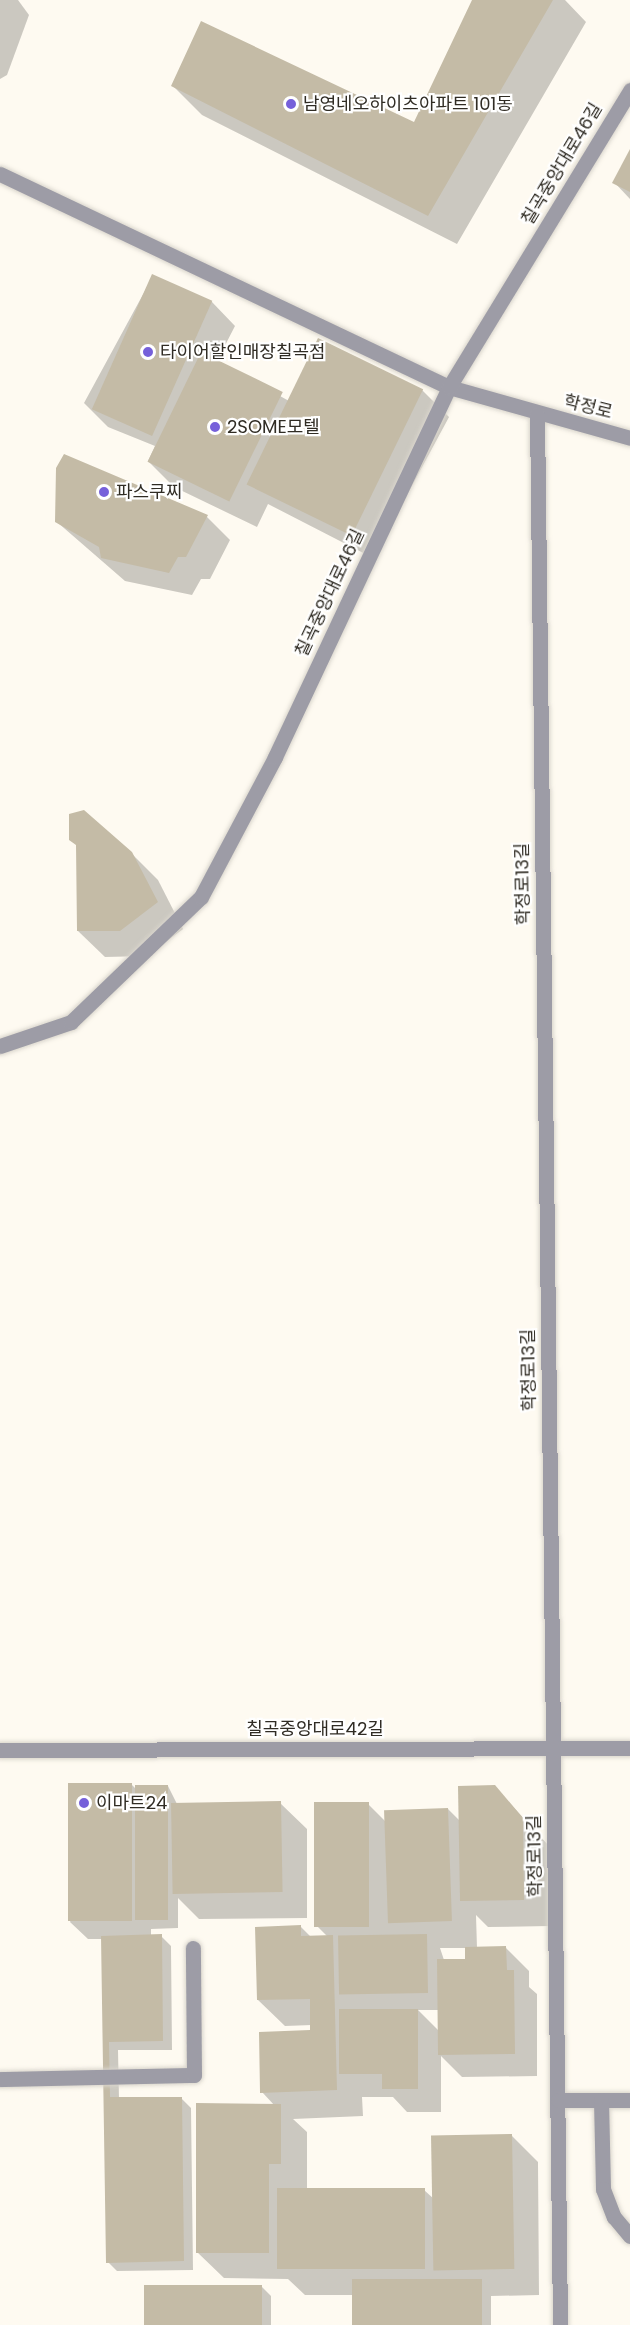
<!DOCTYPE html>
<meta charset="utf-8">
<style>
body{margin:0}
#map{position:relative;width:630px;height:2325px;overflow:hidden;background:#fefaf1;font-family:Poppins,"Noto Sans KR",sans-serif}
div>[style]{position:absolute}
.shadow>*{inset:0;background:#0003}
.building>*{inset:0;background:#c4bba6;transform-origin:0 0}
.roads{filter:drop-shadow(0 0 2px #d9d5cc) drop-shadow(0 0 2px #d9d5cc)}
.minor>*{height:15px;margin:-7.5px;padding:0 7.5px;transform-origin:7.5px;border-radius:7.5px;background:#9d9ca6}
.dots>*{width:16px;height:16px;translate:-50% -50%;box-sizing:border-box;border:3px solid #fff;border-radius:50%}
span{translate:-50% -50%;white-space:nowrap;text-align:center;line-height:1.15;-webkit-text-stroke:4.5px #fff;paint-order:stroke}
.poi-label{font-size:18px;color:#302c24}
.left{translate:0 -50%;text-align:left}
.street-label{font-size:18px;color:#302c24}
</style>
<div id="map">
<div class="shadow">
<div style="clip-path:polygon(0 0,18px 0,29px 15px,7px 75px,0 79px)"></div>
<div style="clip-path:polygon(473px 0,565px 0,586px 22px,457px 244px,202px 115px,173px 86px,415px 124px)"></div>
<div style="clip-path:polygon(630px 152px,630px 199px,614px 182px)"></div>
<div style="clip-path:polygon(153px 276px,212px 302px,235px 326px,217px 361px,289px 401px,318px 340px,422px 390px,449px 417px,373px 558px,268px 504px,257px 527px,174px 487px,148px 461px,155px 446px,108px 427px,84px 403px)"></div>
<div style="clip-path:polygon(207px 517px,230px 540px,210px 579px,201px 579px,192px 595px,125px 581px,57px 522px)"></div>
<div style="clip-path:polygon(131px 853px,158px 880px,183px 929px,147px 956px,105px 957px,78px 931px)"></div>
<div style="clip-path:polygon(132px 1785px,136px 1789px,168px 1786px,177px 1804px,280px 1803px,307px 1829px,307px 1918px,199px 1919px,178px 1898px,178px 1928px,151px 1929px,151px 1936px,161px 1936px,171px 1946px,172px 2050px,118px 2050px,119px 2099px,181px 2098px,191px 2108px,193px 2270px,117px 2271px,108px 2262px,103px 1939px,88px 1939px,70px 1922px)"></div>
<div style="clip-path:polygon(evenodd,495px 1787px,549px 1846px,550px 1926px,488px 1927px,476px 1915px,477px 1948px,505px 1947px,529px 1971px,529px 1987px,537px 1994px,537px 2076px,462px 2077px,441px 2056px,441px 2112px,407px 2112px,393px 2097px,362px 2097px,363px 2116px,293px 2119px,307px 2132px,307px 2190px,424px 2190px,434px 2199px,512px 2136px,538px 2162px,539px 2295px,491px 2296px,491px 2325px,354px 2325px,354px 2295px,305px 2295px,288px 2279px,224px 2278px,197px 2252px,275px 2106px,262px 2092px,312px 2032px,312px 2025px,285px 2026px,258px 2000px,301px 1927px,311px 1937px,328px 1937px,317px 1926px,368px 1804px,385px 1821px,448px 1809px,460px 1821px,495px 1787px,440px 1948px,467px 1948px,467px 1960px,444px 1960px,440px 1948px,495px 1787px,418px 2010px,439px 2010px,439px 2031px,418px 2010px)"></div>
<div style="clip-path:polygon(262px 2287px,271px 2296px,271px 2325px,146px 2325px)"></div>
</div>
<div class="building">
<div style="clip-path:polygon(472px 0,553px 0,428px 216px,171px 86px,201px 21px,414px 122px)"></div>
<div style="clip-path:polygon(630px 149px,630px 192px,612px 183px)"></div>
<div style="left:152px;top:274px;width:66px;height:148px;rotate:24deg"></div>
<div style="left:318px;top:338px;width:117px;height:163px;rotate:26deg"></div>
<div style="left:201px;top:352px;width:91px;height:122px;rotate:26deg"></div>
<div style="clip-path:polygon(64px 454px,208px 515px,186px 557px,178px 557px,169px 573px,101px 558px,99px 547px,55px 522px,56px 468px)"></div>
<div style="clip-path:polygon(84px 810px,132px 852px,158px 902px,120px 931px,77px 931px,76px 845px,69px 840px,69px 814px)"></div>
<div style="left:132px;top:1783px;width:138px;height:64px;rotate:90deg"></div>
<div style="left:135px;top:1785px;width:33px;height:135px"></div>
<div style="clip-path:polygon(495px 1785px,523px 1818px,524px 1900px,460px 1901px,458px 1786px)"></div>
<div style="left:281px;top:1801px;width:91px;height:110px;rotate:89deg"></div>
<div style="left:369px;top:1802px;width:125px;height:55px;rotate:90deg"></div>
<div style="left:448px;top:1808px;width:113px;height:64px;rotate:88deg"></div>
<div style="clip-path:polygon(301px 1925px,301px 1936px,333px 1935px,337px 2090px,260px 2093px,259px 2032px,310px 2030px,310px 1999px,257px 2000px,255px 1927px)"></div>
<div style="clip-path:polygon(162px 1934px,163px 2041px,109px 2042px,110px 2097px,182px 2097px,184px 2261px,106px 2263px,101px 1936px)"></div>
<div style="left:427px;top:1934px;width:59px;height:89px;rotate:89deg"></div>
<div style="clip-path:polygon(506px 1946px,507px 1970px,514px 1970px,515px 2054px,438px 2055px,437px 1959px,465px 1959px,465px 1947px)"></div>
<div style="clip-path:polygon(339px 2009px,418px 2009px,418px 2089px,382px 2089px,382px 2074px,339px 2074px)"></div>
<div style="clip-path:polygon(196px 2103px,281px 2104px,281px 2164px,269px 2164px,269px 2253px,196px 2253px)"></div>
<div style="left:512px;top:2134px;width:135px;height:81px;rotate:89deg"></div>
<div style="left:425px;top:2188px;width:81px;height:148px;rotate:90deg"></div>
<div style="left:482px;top:2279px;width:46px;height:130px;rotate:90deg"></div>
<div style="left:144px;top:2285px;width:118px;height:40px"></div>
</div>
<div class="roads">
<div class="minor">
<div style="left:0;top:174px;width:497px;rotate:25.4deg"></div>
<div style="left:449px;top:387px;width:188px;rotate:15.7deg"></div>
<div style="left:537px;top:414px;width:1911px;rotate:89.31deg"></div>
<div style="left:0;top:1046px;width:75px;rotate:-18.7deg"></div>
<div style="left:71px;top:1022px;width:180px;rotate:-43.9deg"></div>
<div style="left:201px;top:897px;width:158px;rotate:-62.1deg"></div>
<div style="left:275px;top:757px;width:409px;rotate:-64.8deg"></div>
<div style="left:449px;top:387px;width:348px;rotate:-58.6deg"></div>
<div style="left:0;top:1750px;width:630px;rotate:-0.18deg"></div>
<div style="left:0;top:2079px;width:194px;rotate:-1.2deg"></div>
<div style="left:194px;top:2075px;width:127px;rotate:-90.5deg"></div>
<div style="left:558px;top:2100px;width:72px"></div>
<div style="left:601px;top:2100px;width:89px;rotate:88.7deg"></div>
<div style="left:603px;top:2189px;width:30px;rotate:69deg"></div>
<div style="left:614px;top:2217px;width:25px;rotate:50deg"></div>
</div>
</div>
<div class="dots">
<div style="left:291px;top:104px;background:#7660da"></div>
<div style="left:148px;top:352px;background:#7660da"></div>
<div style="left:215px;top:427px;background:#7660da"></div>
<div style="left:104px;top:492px;background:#7660da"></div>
<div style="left:84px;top:1803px;background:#7660da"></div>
</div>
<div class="poi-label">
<span class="left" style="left:303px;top:104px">남영네오하이츠아파트 101동</span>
<span class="left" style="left:160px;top:352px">타이어할인매장칠곡점</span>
<span class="left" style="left:227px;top:427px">2SOME모텔</span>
<span class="left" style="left:116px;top:492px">파스쿠찌</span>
<span class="left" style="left:96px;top:1803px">이마트24</span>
</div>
<div class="street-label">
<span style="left:562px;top:164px;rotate:-59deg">칠곡중앙대로46길</span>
<span style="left:588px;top:407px;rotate:14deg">학정로</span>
<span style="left:330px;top:593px;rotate:-65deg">칠곡중앙대로46길</span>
<span style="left:523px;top:884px;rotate:-91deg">학정로13길</span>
<span style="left:529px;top:1370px;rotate:-91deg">학정로13길</span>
<span style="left:315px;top:1729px">칠곡중앙대로42길</span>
<span style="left:535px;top:1856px;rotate:-91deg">학정로13길</span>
</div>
</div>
